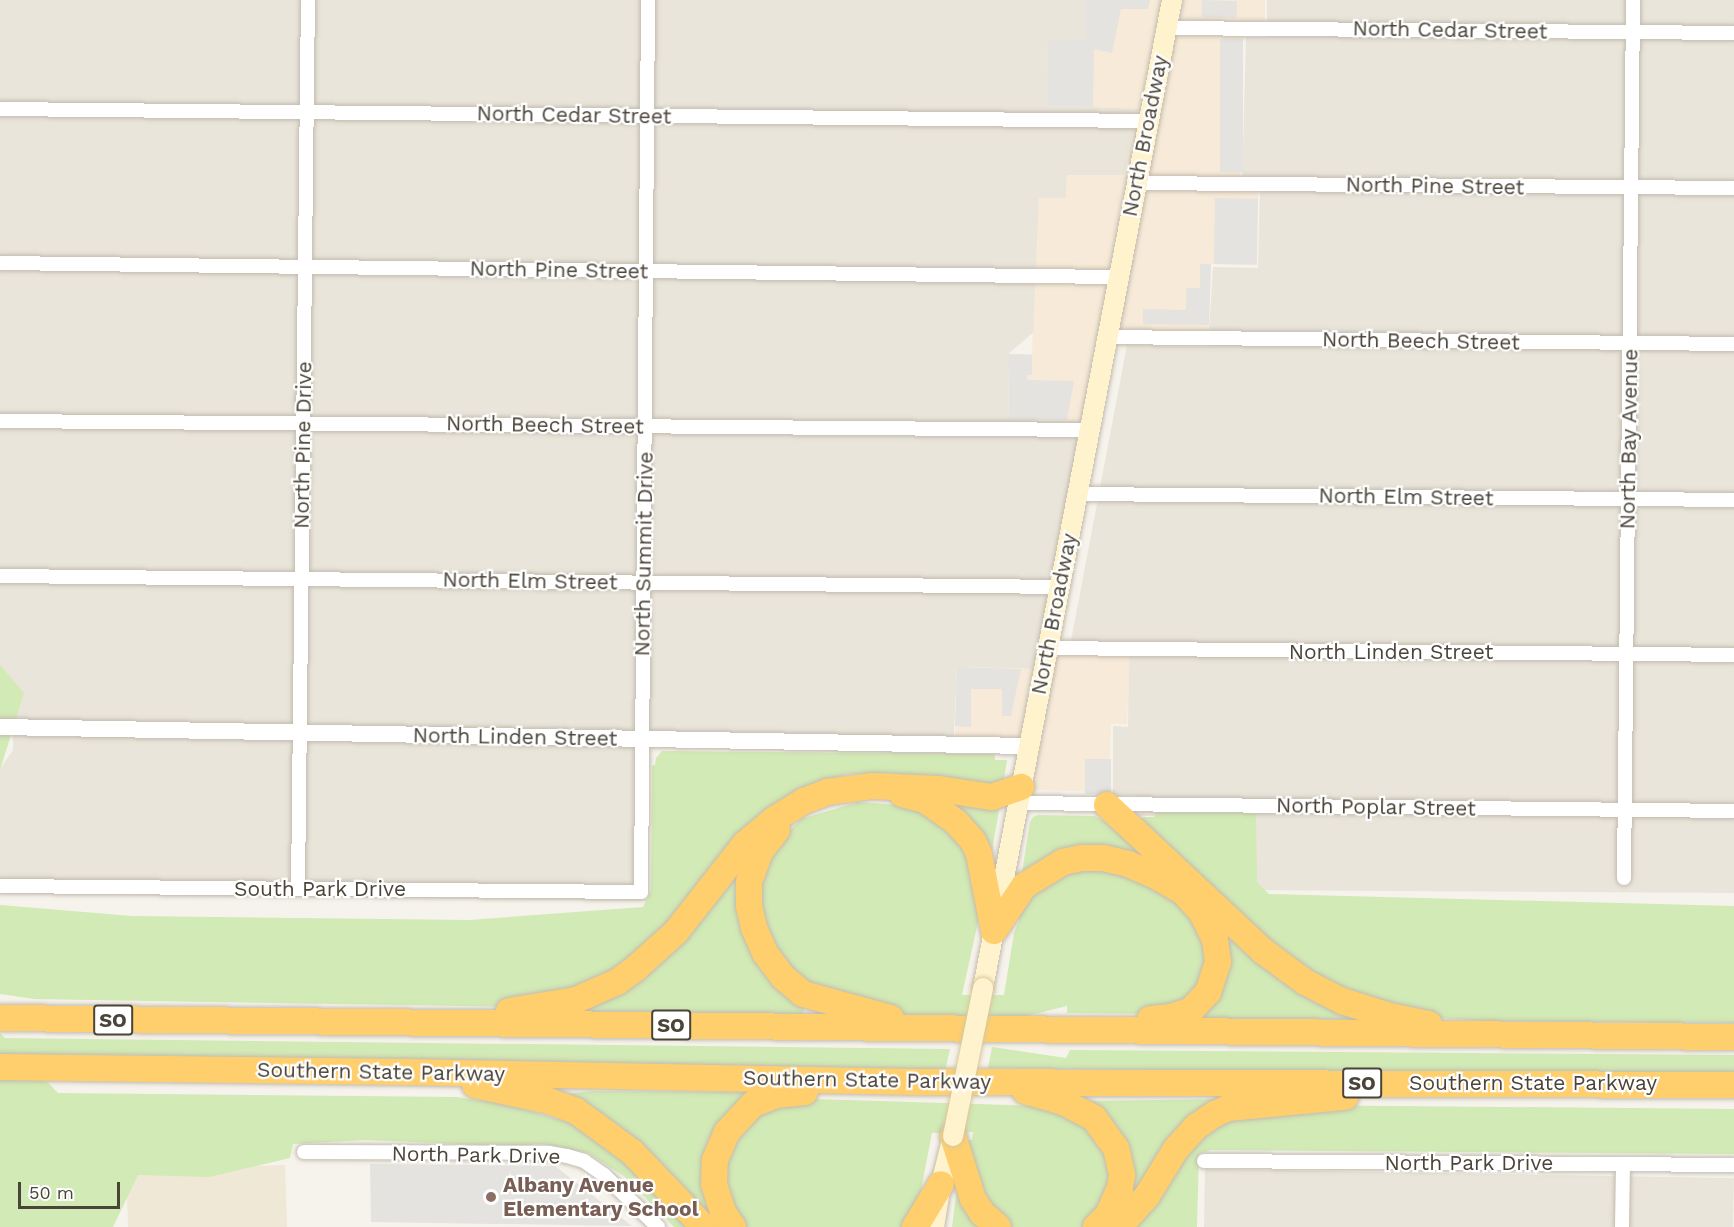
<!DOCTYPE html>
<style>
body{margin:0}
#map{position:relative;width:1734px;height:1227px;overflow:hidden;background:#f6f3ec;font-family:"Work Sans",sans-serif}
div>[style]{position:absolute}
.residential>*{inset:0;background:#eae5da;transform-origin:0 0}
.commercial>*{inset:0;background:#f7ead8}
.education>*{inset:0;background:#efe8d6;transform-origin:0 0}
.green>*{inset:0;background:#d2eab5}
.parking>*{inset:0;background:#e5e3e0;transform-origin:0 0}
.roads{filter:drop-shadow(0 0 2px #c2bbae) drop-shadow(0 0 2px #c2bbae)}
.minor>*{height:14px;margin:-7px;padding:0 7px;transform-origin:7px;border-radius:7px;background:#fff}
.tertiary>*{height:16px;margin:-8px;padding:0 8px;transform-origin:8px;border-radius:8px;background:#fff}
.secondary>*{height:20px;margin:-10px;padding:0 10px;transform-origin:10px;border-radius:10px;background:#fff3cd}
.motorway>*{height:26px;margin:-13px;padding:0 13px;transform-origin:13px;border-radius:13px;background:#ffcf6e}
.bridges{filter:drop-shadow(0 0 2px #d6c79b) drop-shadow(0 0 2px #d6c79b)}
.secondary-bridge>*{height:20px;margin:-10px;padding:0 10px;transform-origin:10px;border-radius:10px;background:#fff3cd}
.dots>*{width:16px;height:16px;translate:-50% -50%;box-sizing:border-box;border:3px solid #fff;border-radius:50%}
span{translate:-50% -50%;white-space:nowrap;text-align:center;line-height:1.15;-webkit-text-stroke:4.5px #fff;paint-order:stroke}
.shield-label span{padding:2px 4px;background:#fff;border:2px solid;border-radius:4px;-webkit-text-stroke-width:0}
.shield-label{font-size:20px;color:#4b4439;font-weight:700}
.street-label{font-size:21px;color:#4b4439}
.education-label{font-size:21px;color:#785e54;font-weight:700}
.left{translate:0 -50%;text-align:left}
.scale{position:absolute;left:18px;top:1182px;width:102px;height:27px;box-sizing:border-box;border:3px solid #4b4439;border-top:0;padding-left:8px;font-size:18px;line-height:21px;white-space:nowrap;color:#4b4439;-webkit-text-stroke:4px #fff;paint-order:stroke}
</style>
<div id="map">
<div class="residential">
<div style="clip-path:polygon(0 0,1086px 0,1086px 40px,1048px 40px,1138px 108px,1124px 176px,1067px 175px,1066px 198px,1039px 199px,1035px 331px,1008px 354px,1009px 420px,1084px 421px,1033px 669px,957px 667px,953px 754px,649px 748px,646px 901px,0 894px,0 769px,13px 750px,14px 695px,0 677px)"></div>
<div style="clip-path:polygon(1267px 0,1734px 0,1734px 893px,1242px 890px,1244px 817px,1140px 816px,1135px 795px,1113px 796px,1113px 726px,1128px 727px,1129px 644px,1071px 641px,1127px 345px,1208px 347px,1213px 267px,1258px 268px,1260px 188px,1242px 187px,1246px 37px,1267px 37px)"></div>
<div style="left:1205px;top:1169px;width:529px;height:58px;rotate:1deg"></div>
</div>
<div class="commercial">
<div style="clip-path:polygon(1086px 0,1265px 0,1265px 35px,1243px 35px,1240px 188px,1258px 189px,1257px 265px,1211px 264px,1208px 347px,1099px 345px,1084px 421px,1009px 420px,1008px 354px,1032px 354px,1039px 198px,1066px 198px,1067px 175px,1124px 175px,1138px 109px,1047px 106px,1048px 40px,1086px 40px)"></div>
<div style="clip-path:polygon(1038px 649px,1130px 651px,1127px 724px,1111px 724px,1109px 792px,1016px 789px,1018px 741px,955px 739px,957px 667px,1033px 669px)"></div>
</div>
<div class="education">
<div style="left:285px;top:1165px;width:62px;height:159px;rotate:88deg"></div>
</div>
<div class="green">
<div style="clip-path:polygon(0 665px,24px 693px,0 770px)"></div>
<div style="clip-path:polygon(662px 751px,995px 754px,995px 760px,1007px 760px,1004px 780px,999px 785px,958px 787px,892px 773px,848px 774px,818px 783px,668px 931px,624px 970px,519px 1007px,34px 999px,0 994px,0 905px,132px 916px,469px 920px,643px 907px,651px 890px,652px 766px,655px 765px,656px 758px)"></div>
<div style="clip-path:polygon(953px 801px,1000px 804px,991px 857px,951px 806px)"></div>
<div style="clip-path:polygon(858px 802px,915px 806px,953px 830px,977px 866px,982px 904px,962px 995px,1004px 995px,1014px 933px,1019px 920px,1016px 915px,1030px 890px,1084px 864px,1129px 871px,1176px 897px,1202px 926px,1210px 980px,1166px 1014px,1067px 1013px,1067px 1006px,1018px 1018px,902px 1015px,803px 989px,766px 945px,755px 896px,769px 852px,801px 819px)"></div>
<div style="clip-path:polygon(1158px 810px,1256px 811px,1257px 882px,1269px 894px,1734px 906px,1734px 1023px,1484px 1021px,1409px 1016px,1342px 996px,1271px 951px,1139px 822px,1143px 817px,1154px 817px)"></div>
<div style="clip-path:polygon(1038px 815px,1094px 816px,1101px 819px,1138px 848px,1126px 857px,1021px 879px,1030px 822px,1033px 817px)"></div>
<div style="clip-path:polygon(734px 868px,743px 871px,736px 886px,742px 890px,805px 1005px,803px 1014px,580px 1012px,576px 1008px)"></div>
<div style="clip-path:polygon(1239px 935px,1348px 1012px,1349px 1019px,1201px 1020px,1196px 1015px,1222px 947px)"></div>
<div style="clip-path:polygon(0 1033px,5px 1038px,950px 1049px,945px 1071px,27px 1061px,58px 1093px,456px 1097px,506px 1104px,574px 1124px,623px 1157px,692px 1227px,674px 1227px,625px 1177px,588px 1153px,543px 1144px,503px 1146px,366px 1140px,293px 1144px,290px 1158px,209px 1177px,138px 1175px,113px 1227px,0 1227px)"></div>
<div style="clip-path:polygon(992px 1047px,1066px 1058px,1070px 1050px,1734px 1055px,1734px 1077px,988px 1068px)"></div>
<div style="clip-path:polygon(592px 1091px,758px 1092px,724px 1123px,722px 1227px,711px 1227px,564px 1094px)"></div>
<div style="clip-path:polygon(813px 1099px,1045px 1106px,1074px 1115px,1102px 1138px,1114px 1169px,1109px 1200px,1087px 1227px,1009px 1227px,973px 1189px,968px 1140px,972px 1140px,973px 1132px,932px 1133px,919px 1201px,905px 1227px,740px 1227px,721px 1196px,722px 1157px,742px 1122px,772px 1106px)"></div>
<div style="clip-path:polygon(1225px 1099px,1120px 1222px,1126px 1191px,1088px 1101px)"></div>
<div style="clip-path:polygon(1288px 1105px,1734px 1109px,1734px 1154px,1211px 1150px,1199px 1154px,1197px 1227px,1130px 1227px,1210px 1125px)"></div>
<div style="clip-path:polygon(958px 1179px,984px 1227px,952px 1227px)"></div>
</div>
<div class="parking">
<div style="clip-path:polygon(1086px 0,1150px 0,1148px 9px,1121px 9px,1112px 53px,1094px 49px,1093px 107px,1047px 106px,1048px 40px,1086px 40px)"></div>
<div style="left:1202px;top:0;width:35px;height:17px;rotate:2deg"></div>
<div style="left:1220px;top:39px;width:23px;height:133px"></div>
<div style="left:1215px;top:198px;width:43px;height:66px;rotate:1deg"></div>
<div style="clip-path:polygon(1200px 264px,1211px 264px,1209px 325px,1143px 324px,1143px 309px,1186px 310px,1186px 288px,1200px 288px)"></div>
<div style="clip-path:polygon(1008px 354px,1032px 355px,1032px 375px,1027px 375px,1027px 380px,1074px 381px,1067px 420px,1009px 420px)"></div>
<div style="clip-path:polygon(957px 667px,1021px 669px,1011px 716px,1002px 716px,1002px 689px,971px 689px,971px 727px,955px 726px)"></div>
<div style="left:1085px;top:759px;width:26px;height:35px"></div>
<div style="clip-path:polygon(370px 1164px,555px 1166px,632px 1226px,371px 1222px)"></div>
</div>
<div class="roads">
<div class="minor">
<div style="left:1166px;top:28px;width:568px;rotate:0.5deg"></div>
<div style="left:0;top:109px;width:1148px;rotate:0.6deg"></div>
<div style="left:1137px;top:183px;width:597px;rotate:0.48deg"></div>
<div style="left:0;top:263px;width:1119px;rotate:0.72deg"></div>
<div style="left:1107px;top:337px;width:627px;rotate:0.64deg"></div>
<div style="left:0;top:421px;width:1089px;rotate:0.47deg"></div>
<div style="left:1077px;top:494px;width:657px;rotate:0.52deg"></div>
<div style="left:0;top:576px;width:1060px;rotate:0.59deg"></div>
<div style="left:1048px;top:648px;width:686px;rotate:0.58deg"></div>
<div style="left:1018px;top:803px;width:716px;rotate:0.64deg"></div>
<div style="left:1624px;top:878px;width:878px;rotate:-89.41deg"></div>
<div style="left:0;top:886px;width:641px;rotate:0.54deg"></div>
<div style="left:641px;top:892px;width:892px;rotate:-89.55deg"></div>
<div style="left:298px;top:889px;width:889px;rotate:-89.36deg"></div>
<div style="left:304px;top:1152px;width:245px;rotate:0.2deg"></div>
<div style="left:549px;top:1153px;width:18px;rotate:9deg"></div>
<div style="left:567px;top:1156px;width:18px;rotate:16deg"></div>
<div style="left:584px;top:1161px;width:24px;rotate:35deg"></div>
<div style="left:604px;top:1175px;width:75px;rotate:43.9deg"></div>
<div style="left:1204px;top:1161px;width:530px;rotate:0.43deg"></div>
<div style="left:1622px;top:1227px;width:63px;rotate:-89.1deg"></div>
</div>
<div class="tertiary">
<div style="left:0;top:727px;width:1029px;rotate:1.06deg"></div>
</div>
<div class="secondary">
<div style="left:983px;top:988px;width:1006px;rotate:-79.17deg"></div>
<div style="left:934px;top:1227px;width:44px;rotate:-80.8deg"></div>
<div style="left:941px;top:1184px;width:49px;rotate:-76deg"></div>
</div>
<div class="motorway">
<div style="left:902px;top:794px;width:24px;rotate:15deg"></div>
<div style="left:925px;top:800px;width:38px;rotate:35deg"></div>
<div style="left:956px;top:822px;width:25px;rotate:48deg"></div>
<div style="left:973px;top:841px;width:14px;rotate:65deg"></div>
<div style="left:979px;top:854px;width:78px;rotate:79deg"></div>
<div style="left:1107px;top:805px;width:214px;rotate:43.1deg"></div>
<div style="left:1263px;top:951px;width:52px;rotate:36.4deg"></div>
<div style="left:1305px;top:982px;width:42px;rotate:27.2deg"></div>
<div style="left:1342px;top:1001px;width:50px;rotate:17.4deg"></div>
<div style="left:1390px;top:1016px;width:40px;rotate:12deg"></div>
<div style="left:777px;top:830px;width:28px;rotate:128deg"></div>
<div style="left:760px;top:852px;width:32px;rotate:110deg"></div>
<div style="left:749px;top:882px;width:24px;rotate:90deg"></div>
<div style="left:749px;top:906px;width:23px;rotate:77deg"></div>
<div style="left:754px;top:928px;width:27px;rotate:66deg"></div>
<div style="left:765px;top:953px;width:30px;rotate:53deg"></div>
<div style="left:783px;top:977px;width:26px;rotate:40deg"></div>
<div style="left:803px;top:994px;width:91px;rotate:15.3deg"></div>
<div style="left:994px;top:931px;width:54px;rotate:-56.3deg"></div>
<div style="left:1024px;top:886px;width:46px;rotate:-31.6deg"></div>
<div style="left:1063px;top:862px;width:19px;rotate:-12deg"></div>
<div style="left:1082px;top:858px;width:21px"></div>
<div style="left:1103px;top:858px;width:26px;rotate:13deg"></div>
<div style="left:1128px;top:864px;width:28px;rotate:23deg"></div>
<div style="left:1154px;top:875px;width:34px;rotate:30deg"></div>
<div style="left:1183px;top:892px;width:26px;rotate:47deg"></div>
<div style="left:1201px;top:911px;width:32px;rotate:64deg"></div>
<div style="left:1215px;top:940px;width:22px;rotate:82deg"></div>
<div style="left:1218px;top:962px;width:32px;rotate:108deg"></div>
<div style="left:1208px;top:992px;width:26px;rotate:133deg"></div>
<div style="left:1190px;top:1011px;width:21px;rotate:163deg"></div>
<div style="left:1170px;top:1017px;width:20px;rotate:174deg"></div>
<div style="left:509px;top:1011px;width:68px;rotate:-9.3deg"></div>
<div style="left:576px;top:1000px;width:45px;rotate:-23.7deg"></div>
<div style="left:617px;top:982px;width:24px;rotate:-36deg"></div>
<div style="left:636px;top:968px;width:54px;rotate:-42deg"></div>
<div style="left:676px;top:932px;width:112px;rotate:-51.9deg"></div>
<div style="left:745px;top:844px;width:39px;rotate:-40deg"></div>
<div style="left:775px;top:819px;width:34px;rotate:-32deg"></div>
<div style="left:804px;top:801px;width:25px;rotate:-21deg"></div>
<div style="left:827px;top:792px;width:45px;rotate:-7.6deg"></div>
<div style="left:872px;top:786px;width:67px;rotate:2.6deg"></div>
<div style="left:939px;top:789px;width:54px;rotate:8.6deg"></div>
<div style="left:992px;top:797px;width:31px;rotate:-19deg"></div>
<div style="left:0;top:1018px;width:1734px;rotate:0.63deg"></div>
<div style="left:0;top:1067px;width:407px;rotate:0.7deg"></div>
<div style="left:407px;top:1072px;width:508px;rotate:1.13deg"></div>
<div style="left:915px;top:1082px;width:819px;rotate:0.21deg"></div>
<div style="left:475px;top:1085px;width:76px;rotate:12.2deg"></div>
<div style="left:549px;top:1101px;width:29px;rotate:20deg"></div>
<div style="left:576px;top:1111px;width:69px;rotate:36.2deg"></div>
<div style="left:632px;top:1152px;width:104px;rotate:46.2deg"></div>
<div style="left:1025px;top:1091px;width:37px;rotate:16deg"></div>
<div style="left:1061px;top:1101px;width:37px;rotate:27deg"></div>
<div style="left:1094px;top:1118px;width:37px;rotate:54deg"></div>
<div style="left:1116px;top:1148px;width:28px;rotate:77deg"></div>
<div style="left:1122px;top:1175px;width:13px;rotate:99deg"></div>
<div style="left:1120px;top:1188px;width:30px;rotate:114deg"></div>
<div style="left:1108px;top:1215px;width:17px;rotate:135deg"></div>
<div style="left:953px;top:1136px;width:66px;rotate:72.4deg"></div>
<div style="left:973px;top:1199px;width:17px;rotate:57deg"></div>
<div style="left:982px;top:1213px;width:21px;rotate:41deg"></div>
<div style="left:733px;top:1227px;width:18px;rotate:-124deg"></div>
<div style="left:723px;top:1212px;width:29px;rotate:-108deg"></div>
<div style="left:714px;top:1184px;width:24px;rotate:-88deg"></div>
<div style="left:715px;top:1160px;width:30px;rotate:-67deg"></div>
<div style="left:727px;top:1132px;width:38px;rotate:-47deg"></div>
<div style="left:753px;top:1104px;width:25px;rotate:-21deg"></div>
<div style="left:776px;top:1095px;width:29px;rotate:-6deg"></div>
<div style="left:915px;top:1227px;width:50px;rotate:-58.8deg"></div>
<div style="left:1119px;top:1227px;width:42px;rotate:-47.9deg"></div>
<div style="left:1147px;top:1196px;width:55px;rotate:-58.3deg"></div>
<div style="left:1176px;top:1149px;width:31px;rotate:-48deg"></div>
<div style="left:1197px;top:1126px;width:22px;rotate:-34deg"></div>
<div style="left:1215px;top:1114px;width:14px;rotate:-25deg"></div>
<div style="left:1228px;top:1108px;width:118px;rotate:-5.4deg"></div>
</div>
</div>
<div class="bridges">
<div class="secondary-bridge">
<div style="left:953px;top:1136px;width:151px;rotate:-78.5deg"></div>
</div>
</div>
<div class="dots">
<div style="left:491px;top:1197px;background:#8d6e63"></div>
</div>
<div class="shield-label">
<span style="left:113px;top:1020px">SO</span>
<span style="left:671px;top:1025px">SO</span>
<span style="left:1362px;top:1083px">SO</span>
</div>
<div class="street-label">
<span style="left:1450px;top:30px;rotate:1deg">North Cedar Street</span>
<span style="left:574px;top:115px;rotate:1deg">North Cedar Street</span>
<span style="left:1145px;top:136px;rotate:-79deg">North Broadway</span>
<span style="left:1435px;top:186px;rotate:1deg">North Pine Street</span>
<span style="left:559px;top:270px;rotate:1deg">North Pine Street</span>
<span style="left:1421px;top:341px;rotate:1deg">North Beech Street</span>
<span style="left:545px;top:425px;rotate:1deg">North Beech Street</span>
<span style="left:1629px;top:439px;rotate:-89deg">North Bay Avenue</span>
<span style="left:303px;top:445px;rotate:-89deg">North Pine Drive</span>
<span style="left:1406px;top:497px;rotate:1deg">North Elm Street</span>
<span style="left:644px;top:554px;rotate:-89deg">North Summit Drive</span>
<span style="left:530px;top:581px;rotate:1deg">North Elm Street</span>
<span style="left:1054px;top:614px;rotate:-79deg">North Broadway</span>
<span style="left:1391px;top:652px">North Linden Street</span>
<span style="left:515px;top:737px;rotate:1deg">North Linden Street</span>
<span style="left:1376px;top:807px;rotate:1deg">North Poplar Street</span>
<span style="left:320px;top:889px">South Park Drive</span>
<span style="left:381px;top:1072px;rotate:1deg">Southern State Parkway</span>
<span style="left:867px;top:1080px;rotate:1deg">Southern State Parkway</span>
<span style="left:1533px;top:1083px">Southern State Parkway</span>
<span style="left:476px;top:1155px;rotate:1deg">North Park Drive</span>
<span style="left:1469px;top:1163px">North Park Drive</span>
</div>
<div class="education-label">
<span class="left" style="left:503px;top:1197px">Albany Avenue<br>Elementary School</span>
</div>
<div class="scale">50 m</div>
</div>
